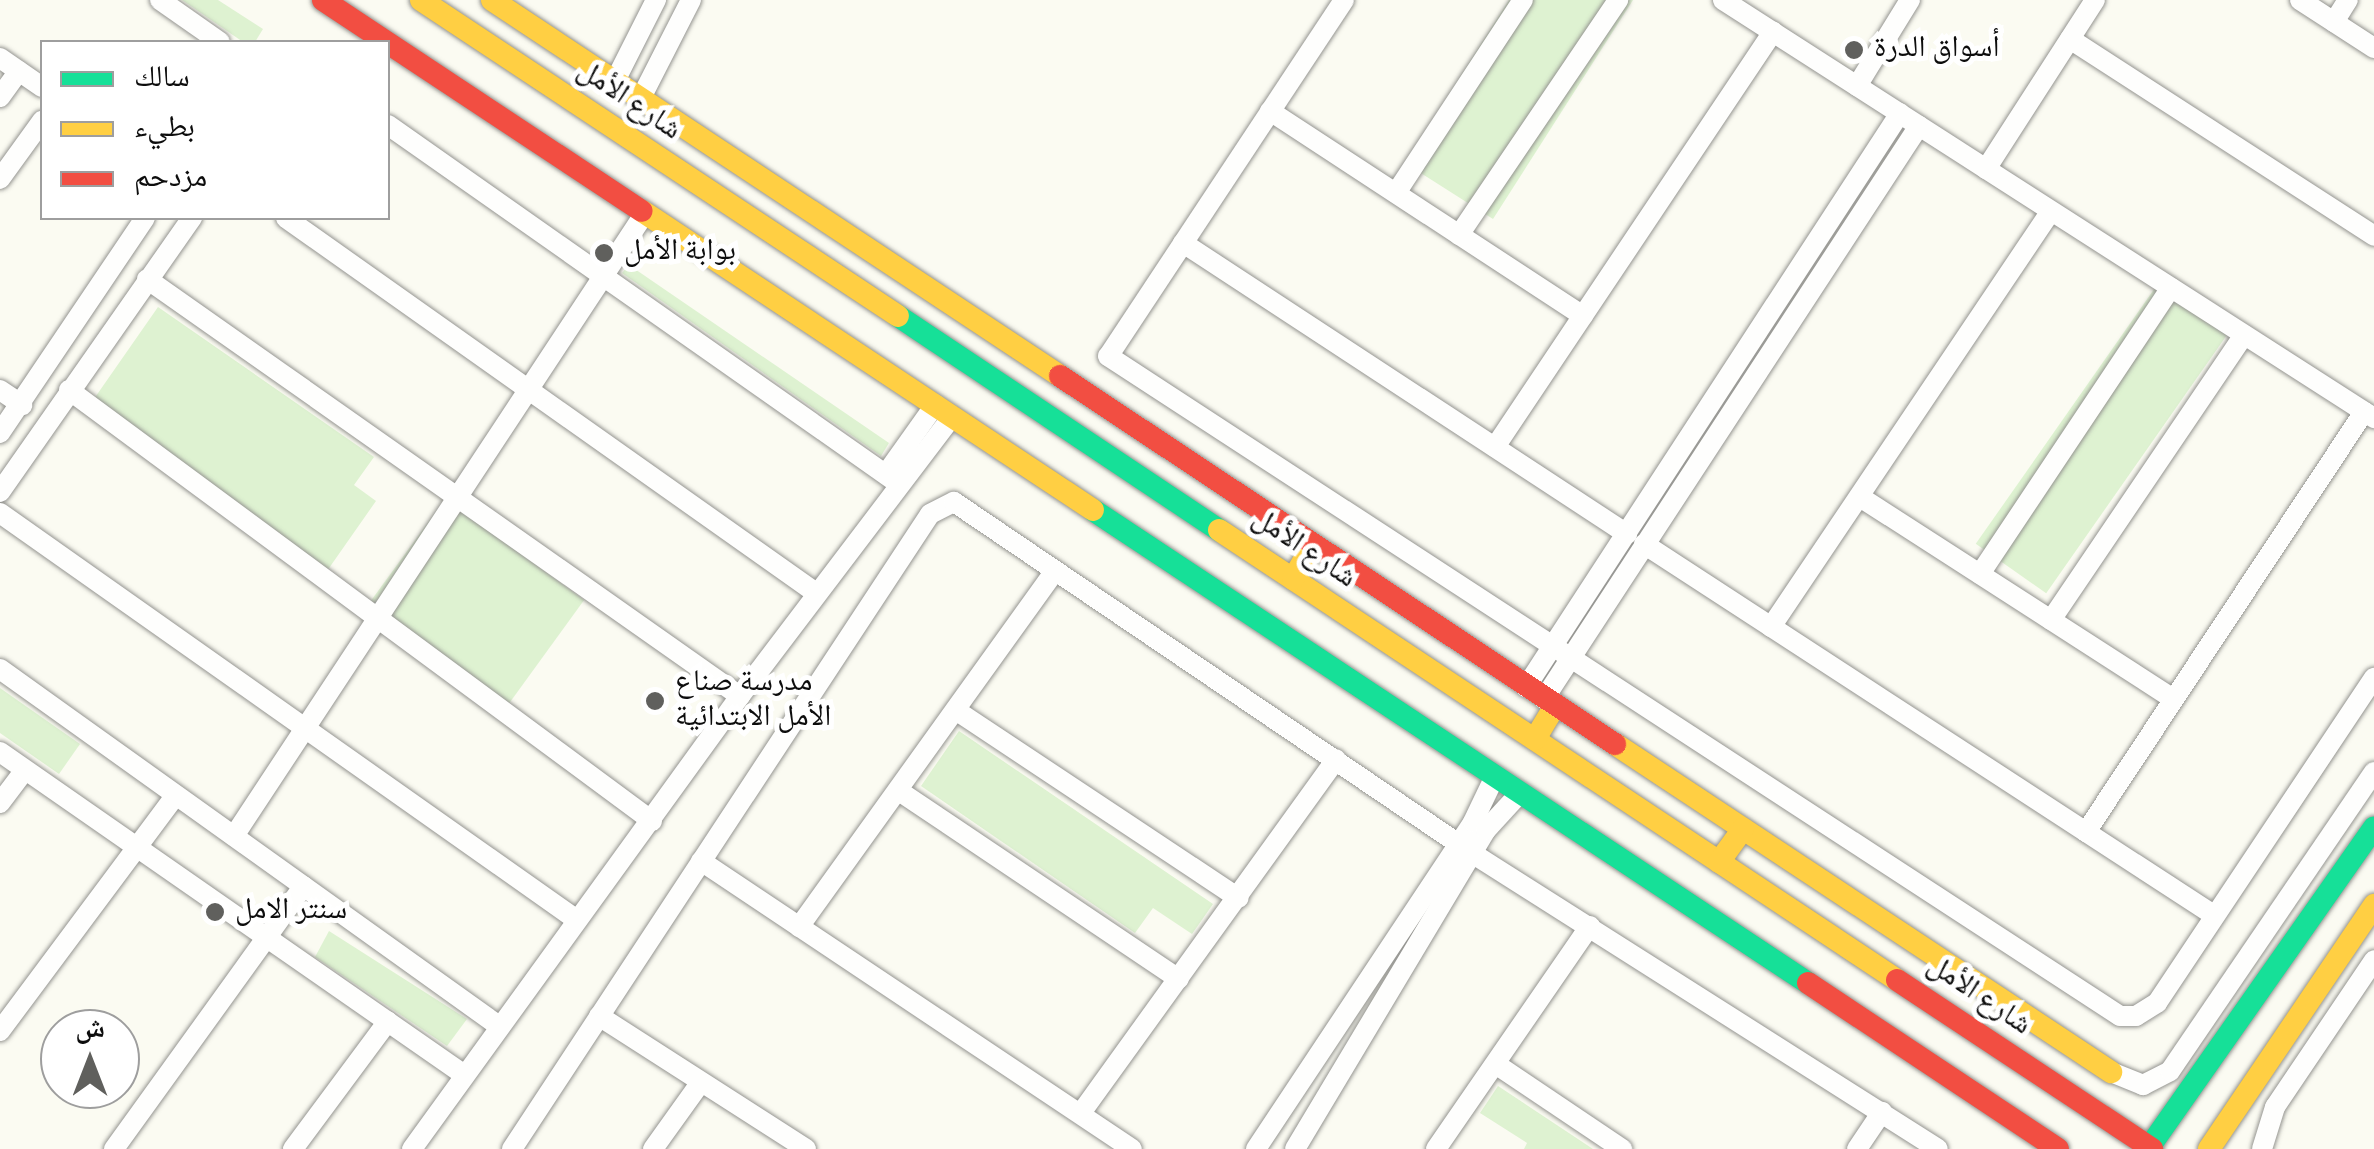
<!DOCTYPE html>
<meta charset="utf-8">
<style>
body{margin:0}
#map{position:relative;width:2374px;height:1149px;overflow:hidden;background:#fbfbf2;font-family:Georgia,"Noto Naskh Arabic",serif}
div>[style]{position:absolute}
.green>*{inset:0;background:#def2d1;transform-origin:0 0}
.roads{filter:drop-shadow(0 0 2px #949490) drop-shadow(0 0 2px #949490)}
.street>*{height:20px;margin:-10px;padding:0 10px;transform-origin:10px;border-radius:10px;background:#fefefd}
.fast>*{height:22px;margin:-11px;padding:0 11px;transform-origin:11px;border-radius:11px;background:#16e098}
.slow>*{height:22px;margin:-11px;padding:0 11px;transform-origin:11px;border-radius:11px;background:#ffcf43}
.jam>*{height:22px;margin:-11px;padding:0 11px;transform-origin:11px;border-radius:11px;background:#f24e42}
.dots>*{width:28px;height:28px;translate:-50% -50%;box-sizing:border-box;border:5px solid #fff;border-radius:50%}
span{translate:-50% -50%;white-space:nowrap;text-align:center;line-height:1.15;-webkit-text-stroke:10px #fff;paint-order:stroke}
.poi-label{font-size:30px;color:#0d0d0d}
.left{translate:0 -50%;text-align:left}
.street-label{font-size:30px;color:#0d0d0d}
.legend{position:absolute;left:40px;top:40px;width:350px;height:180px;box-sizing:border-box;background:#fff;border:2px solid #9e9e9e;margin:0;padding:12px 18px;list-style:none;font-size:30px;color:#0d0d0d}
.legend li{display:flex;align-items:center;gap:20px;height:50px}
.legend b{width:50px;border:2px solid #9e9e9e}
.north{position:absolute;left:40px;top:1009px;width:100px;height:100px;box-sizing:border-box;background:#fff;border:2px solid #9e9e9e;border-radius:50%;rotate:0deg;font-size:28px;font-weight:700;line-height:40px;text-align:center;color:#0d0d0d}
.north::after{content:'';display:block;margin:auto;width:35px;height:45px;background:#60605d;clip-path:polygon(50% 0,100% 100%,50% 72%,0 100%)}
</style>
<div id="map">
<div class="green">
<div style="clip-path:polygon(182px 0,218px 0,263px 29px,255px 42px,243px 42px)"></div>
<div style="clip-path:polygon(1509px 0,1633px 0,1493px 219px,1405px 163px)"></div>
<div style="clip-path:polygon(629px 265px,889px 443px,881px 456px,622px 273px)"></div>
<div style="left:2157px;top:285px;width:86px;height:316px;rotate:35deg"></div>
<div style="clip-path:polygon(158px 307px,374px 457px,354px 485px,376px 501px,327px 571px,89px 406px)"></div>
<div style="left:445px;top:499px;width:172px;height:129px;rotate:36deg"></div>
<div style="clip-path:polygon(0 688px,80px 744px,59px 774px,0 733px)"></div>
<div style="clip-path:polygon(959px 731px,1213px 904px,1192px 934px,1153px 908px,1135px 933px,921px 786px)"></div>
<div style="clip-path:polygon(329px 931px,467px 1019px,447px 1046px,315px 957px)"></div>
<div style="clip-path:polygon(1498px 1086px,1593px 1149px,1524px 1149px,1527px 1143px,1480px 1113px)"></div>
</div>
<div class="roads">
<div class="street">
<div style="left:160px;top:0;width:73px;rotate:35deg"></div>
<div style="left:1344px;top:0;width:427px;rotate:123.5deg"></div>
<div style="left:1108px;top:356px;width:1208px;rotate:33.11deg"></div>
<div style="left:2120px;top:1016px;width:16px"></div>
<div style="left:2136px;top:1016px;width:25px;rotate:-32deg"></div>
<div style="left:2157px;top:1003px;width:391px;rotate:-56.3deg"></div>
<div style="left:1723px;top:0;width:774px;rotate:32.7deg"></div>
<div style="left:2300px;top:0;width:88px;rotate:33deg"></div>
<div style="left:2334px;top:22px;width:26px;rotate:-58deg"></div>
<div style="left:2070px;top:39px;width:362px;rotate:32.9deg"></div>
<div style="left:0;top:58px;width:51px;rotate:34.6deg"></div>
<div style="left:615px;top:81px;width:91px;rotate:-63.2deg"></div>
<div style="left:1857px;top:86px;width:101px;rotate:-58.4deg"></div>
<div style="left:0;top:97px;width:32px;rotate:-54deg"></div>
<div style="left:641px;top:98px;width:110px;rotate:-63deg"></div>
<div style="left:1270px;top:111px;width:374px;rotate:33.2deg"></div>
<div style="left:388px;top:125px;width:625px;rotate:35.09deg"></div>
<div style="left:1986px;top:169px;width:201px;rotate:-57.2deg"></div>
<div style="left:0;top:179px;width:72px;rotate:-54.1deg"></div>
<div style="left:1396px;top:193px;width:231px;rotate:-56.7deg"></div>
<div style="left:286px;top:218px;width:649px;rotate:35.28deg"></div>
<div style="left:1459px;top:235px;width:284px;rotate:-55.9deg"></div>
<div style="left:1183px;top:243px;width:531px;rotate:33.24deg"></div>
<div style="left:147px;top:279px;width:725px;rotate:35.12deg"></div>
<div style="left:0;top:390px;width:27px;rotate:34deg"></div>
<div style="left:69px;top:390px;width:725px;rotate:36.47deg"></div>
<div style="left:0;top:433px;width:259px;rotate:-56deg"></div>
<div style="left:1495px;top:447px;width:500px;rotate:-56.2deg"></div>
<div style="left:886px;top:474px;width:85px;rotate:-54.6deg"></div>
<div style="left:0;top:492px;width:335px;rotate:-55deg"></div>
<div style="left:1860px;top:497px;width:373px;rotate:32.8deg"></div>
<div style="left:0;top:513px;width:706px;rotate:35.2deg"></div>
<div style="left:1644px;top:544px;width:681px;rotate:33.08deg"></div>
<div style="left:1980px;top:574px;width:344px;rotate:-56.3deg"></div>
<div style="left:2051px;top:620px;width:344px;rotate:-55.9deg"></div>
<div style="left:1771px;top:627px;width:501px;rotate:-56.06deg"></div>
<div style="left:0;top:669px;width:614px;rotate:35.58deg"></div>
<div style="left:1526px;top:687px;width:685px;rotate:-56.91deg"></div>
<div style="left:1544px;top:699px;width:685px;rotate:-56.8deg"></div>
<div style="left:957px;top:711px;width:338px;rotate:33.6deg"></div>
<div style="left:0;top:752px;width:564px;rotate:34.82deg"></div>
<div style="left:899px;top:791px;width:337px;rotate:33.9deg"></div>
<div style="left:0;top:803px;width:41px;rotate:-52.9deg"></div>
<div style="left:2086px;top:832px;width:504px;rotate:-56.5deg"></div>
<div style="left:234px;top:836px;width:746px;rotate:-56.59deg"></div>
<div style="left:701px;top:861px;width:518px;rotate:33.75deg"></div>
<div style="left:799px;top:927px;width:438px;rotate:-54.3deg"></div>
<div style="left:599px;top:1016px;width:246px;rotate:32.7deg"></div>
<div style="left:0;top:1031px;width:294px;rotate:-53.3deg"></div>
<div style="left:1497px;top:1065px;width:151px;rotate:33.9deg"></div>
<div style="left:2111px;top:1072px;width:35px;rotate:22deg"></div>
<div style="left:2143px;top:1085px;width:30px;rotate:-27deg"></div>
<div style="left:2170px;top:1071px;width:362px;rotate:-55.7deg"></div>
<div style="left:1081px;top:1113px;width:436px;rotate:-54.2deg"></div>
<div style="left:114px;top:1149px;width:324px;rotate:-54.2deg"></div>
<div style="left:293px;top:1149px;width:159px;rotate:-53.4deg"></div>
<div style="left:412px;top:1149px;width:559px;rotate:-54.09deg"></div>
<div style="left:740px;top:696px;width:350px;rotate:-52.8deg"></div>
<div style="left:512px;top:1149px;width:760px;rotate:-56.64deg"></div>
<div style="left:930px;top:514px;width:27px;rotate:-27deg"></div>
<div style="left:954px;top:502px;width:629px;rotate:34.12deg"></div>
<div style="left:1475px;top:855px;width:548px;rotate:32.42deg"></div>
<div style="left:653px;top:1149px;width:82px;rotate:-54.4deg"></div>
<div style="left:1256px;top:1149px;width:392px;rotate:-56.4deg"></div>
<div style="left:1473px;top:822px;width:51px;rotate:-64.4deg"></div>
<div style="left:1295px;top:1149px;width:372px;rotate:-59.1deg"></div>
<div style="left:1486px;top:830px;width:50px;rotate:-47.4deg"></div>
<div style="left:1436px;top:1149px;width:271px;rotate:-55.4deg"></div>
<div style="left:1857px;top:1149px;width:45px;rotate:-56deg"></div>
<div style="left:2262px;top:1149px;width:44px;rotate:-72.8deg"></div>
<div style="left:2275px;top:1107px;width:177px;rotate:-56deg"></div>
</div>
<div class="fast">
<div style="left:898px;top:316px;width:386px;rotate:33.7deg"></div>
<div style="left:1093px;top:510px;width:857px;rotate:33.49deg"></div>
<div style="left:2148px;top:1149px;width:393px;rotate:-54.9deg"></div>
</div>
<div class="slow">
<div style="left:421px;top:0;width:572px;rotate:33.52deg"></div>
<div style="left:492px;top:0;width:681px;rotate:33.5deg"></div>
<div style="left:642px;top:211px;width:541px;rotate:33.54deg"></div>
<div style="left:1219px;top:530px;width:814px;rotate:33.57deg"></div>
<div style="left:1293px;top:579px;width:38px;rotate:-60deg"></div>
<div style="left:1535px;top:739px;width:39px;rotate:-59deg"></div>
<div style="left:1615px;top:744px;width:595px;rotate:33.48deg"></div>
<div style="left:1719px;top:862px;width:41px;rotate:-54deg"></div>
<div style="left:2209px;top:1149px;width:295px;rotate:-55.9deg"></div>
</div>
<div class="jam">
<div style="left:323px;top:0;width:382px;rotate:33.5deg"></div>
<div style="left:1060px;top:376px;width:666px;rotate:33.55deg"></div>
<div style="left:1897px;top:980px;width:306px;rotate:33.5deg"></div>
<div style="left:1808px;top:983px;width:300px;rotate:33.6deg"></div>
</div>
</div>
<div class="dots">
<div style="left:1854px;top:50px;background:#60605d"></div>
<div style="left:604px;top:253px;background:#60605d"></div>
<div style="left:655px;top:701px;background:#60605d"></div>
<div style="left:215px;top:912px;background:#60605d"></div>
</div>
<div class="poi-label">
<span class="left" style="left:1874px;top:50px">أسواق الدرة</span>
<span class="left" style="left:624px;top:253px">بوابة الأمل</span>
<span class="left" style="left:675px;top:701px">مدرسة صناع<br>الأمل الابتدائية</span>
<span class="left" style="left:235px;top:912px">سنتر الامل</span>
</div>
<div class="street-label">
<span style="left:628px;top:102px;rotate:34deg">شارع الأمل</span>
<span style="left:1303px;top:550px;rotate:34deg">شارع الأمل</span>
<span style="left:1978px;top:997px;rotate:34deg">شارع الأمل</span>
</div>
<ul class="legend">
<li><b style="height:12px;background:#16e098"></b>سالك</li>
<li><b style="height:12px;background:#ffcf43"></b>بطيء</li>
<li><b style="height:12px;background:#f24e42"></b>مزدحم</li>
</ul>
<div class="north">ش</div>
</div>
